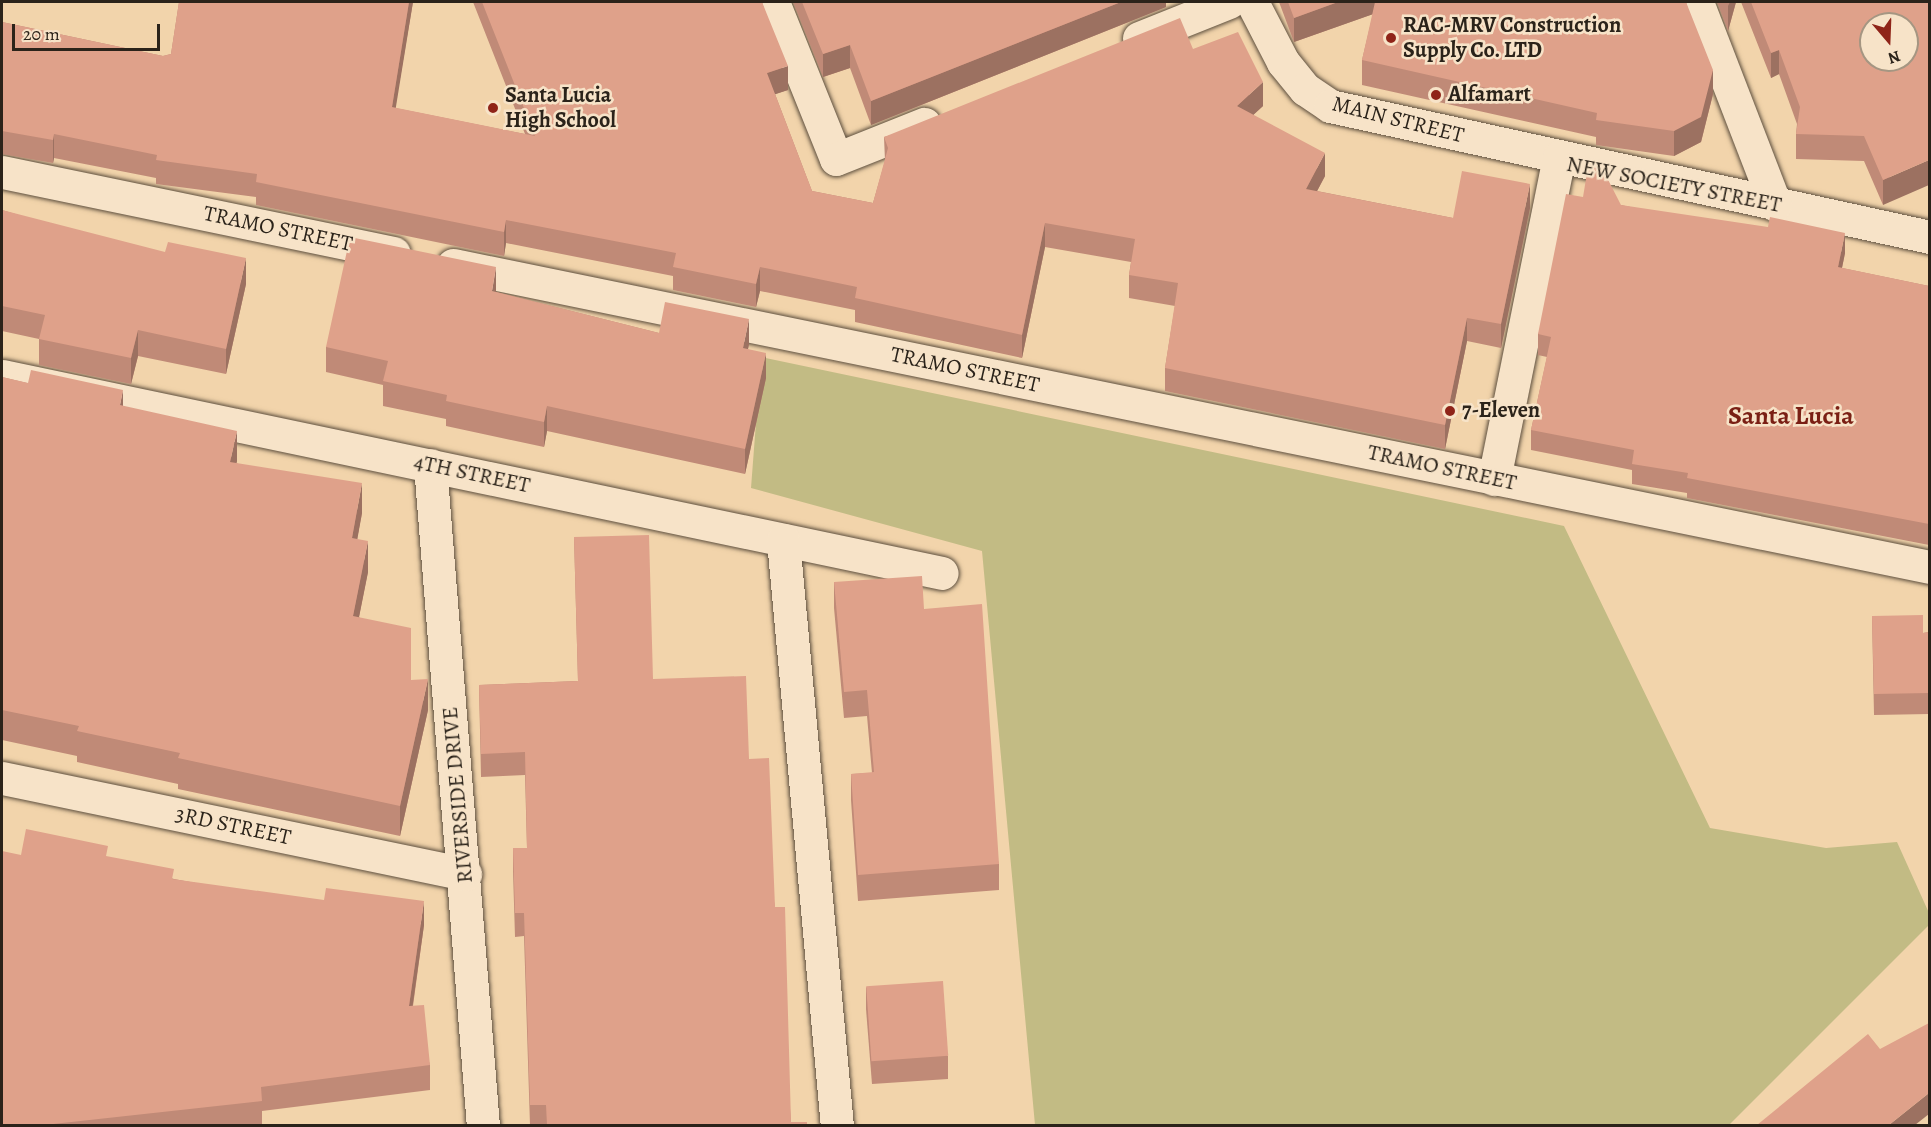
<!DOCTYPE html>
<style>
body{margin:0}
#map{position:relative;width:1931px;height:1127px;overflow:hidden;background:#f2d4ab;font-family:Alegreya,serif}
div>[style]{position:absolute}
.green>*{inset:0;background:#c2bb84}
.roads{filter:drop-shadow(0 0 2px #5d4f3e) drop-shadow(0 0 2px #5d4f3e)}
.minor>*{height:33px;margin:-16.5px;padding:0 16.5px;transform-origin:16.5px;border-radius:16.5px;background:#f7e3c8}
.wall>*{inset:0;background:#c08a77}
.shaded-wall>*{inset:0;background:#9c7161}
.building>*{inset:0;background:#dfa18a;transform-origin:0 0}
.dots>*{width:16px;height:16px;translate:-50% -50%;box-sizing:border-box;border:3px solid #f7e3c8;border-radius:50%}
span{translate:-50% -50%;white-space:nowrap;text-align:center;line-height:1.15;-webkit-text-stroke:5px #f7e3c8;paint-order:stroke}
.poi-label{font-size:22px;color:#2b231a;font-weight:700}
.left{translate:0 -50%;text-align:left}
.street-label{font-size:22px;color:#2b231a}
.quarter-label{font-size:26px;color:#7a1f14;font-weight:700}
.frame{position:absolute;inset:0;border:3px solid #2b231a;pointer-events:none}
.north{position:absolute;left:1859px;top:12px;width:60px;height:60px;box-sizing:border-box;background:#f7e3c8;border:2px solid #a59682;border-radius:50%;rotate:161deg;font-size:16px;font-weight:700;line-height:24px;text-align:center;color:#2b231a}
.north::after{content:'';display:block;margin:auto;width:21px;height:27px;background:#8f2418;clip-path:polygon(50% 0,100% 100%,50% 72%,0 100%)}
.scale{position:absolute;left:12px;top:24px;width:148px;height:27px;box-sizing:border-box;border:3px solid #2b231a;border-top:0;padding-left:8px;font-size:18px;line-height:21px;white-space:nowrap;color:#2b231a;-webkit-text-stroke:4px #f7e3c8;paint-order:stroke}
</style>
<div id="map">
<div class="green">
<div style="clip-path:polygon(761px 357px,1564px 526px,1710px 828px,1826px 848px,1897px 842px,1929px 913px,1929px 925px,1729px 1125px,1035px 1125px,982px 551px,751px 488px)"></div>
</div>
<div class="roads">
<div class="minor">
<div style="left:773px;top:2px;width:169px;rotate:68.1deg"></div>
<div style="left:836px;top:159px;width:95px;rotate:-21.7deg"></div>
<div style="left:1252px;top:2px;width:68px;rotate:62.7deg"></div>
<div style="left:1283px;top:62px;width:35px;rotate:51deg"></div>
<div style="left:1305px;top:89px;width:30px;rotate:34deg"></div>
<div style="left:1330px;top:106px;width:614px;rotate:12.32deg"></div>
<div style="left:1697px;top:2px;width:217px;rotate:68.9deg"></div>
<div style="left:1139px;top:38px;width:97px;rotate:-21.8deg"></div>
<div style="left:2px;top:172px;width:400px;rotate:11.7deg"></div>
<div style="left:453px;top:265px;width:1508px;rotate:11.56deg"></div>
<div style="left:2px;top:376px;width:960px;rotate:11.84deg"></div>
<div style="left:430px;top:465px;width:663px;rotate:85.42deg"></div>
<div style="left:1494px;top:479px;width:328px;rotate:-78.6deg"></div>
<div style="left:783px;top:540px;width:588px;rotate:84.74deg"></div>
<div style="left:2px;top:778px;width:473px;rotate:11.7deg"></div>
</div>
</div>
<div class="wall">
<div style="clip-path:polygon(179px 2px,413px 2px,395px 108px,525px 134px,473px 2px,762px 2px,788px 90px,775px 94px,812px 191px,873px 203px,885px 161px,884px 137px,1193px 49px,1263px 106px,1253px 115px,1325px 176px,1317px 191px,1453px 218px,1530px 208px,1501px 348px,1467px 341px,1445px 449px,1165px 391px,1165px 368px,1175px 306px,1129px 298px,1129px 275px,1131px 262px,1045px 247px,1022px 358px,855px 322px,855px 310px,760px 291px,756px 307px,673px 290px,673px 276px,506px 243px,504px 256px,256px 205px,256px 197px,156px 184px,156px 178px,54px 158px,53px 163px,2px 154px,2px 22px,163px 56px,171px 54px)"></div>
<div style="clip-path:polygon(793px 2px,1166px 2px,1166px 7px,871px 125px,850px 68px,823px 77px)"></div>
<div style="clip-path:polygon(1279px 2px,1686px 2px,1713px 94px,1701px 142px,1674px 156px,1596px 145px,1596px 137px,1362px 85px,1362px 60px,1373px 14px,1294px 42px)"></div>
<div style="clip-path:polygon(1717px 2px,1736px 2px,1728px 31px)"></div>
<div style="clip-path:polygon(1741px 2px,1929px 2px,1883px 205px,1864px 161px,1796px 159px,1796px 134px,1797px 124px,1779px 74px,1771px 78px)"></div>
<div style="clip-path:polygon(1621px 205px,1845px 253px,1842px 268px,1929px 286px,1929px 545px,1687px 498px,1687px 493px,1632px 484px,1632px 470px,1531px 450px,1531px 430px,1547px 357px,1538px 355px,1538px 334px)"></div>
<div style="clip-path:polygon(2px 210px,246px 284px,226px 374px,138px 356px,131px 384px,39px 365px,39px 339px,2px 331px)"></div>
<div style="clip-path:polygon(496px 292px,659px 333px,749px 344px,748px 349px,766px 378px,745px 474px,547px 431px,544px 447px,446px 426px,446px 419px,383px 406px,383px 385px,326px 372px,326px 347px)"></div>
<div style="clip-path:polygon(2px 377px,123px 406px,237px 461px,236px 463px,362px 513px,357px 539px,368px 572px,359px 617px,411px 680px,428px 710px,400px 836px,178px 789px,178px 784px,77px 762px,77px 756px,2px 740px)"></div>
<div style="clip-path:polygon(574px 537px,653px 679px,749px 759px,775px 907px,791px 1122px,807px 1125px,530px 1125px,524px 936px,515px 937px,513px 871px,513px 848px,527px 848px,525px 775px,481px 777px,479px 685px,578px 681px)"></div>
<div style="clip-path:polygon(834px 582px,924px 609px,999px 864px,999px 890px,858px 901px,851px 800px,851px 774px,872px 773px,867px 716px,844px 718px,834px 608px)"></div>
<div style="clip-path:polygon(1872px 616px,1923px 633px,1929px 632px,1929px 714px,1874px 715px)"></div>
<div style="clip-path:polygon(21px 855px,108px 857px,174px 879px,424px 925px,413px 1006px,430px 1065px,430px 1090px,262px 1111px,262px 1125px,2px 1125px)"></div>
<div style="clip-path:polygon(866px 987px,948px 1056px,948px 1079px,872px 1084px,866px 1009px)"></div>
</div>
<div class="shaded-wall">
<div style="clip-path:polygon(409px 2px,413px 2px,392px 131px,392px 107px)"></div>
<div style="clip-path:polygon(1121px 2px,1166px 2px,1166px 7px,871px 125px,871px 101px)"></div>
<div style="clip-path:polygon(1338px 2px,1379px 2px,1379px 12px,1294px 42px,1294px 18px)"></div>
<div style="clip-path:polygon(1730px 2px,1736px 2px,1728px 31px,1728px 6px)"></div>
<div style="clip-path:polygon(850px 45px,850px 68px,823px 77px,823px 54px)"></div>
<div style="clip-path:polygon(1779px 50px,1779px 74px,1771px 78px,1771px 53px)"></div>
<div style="clip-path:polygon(788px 66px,788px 90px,767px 97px,767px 73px)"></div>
<div style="clip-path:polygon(1713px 70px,1713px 94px,1701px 142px,1674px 156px,1674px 131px)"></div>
<div style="clip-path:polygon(1263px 82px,1263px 106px,1237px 130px,1237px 106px)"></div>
<div style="clip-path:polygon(54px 134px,54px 158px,53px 163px,53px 140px)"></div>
<div style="clip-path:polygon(1325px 153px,1325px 176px,1306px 212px,1306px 189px)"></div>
<div style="clip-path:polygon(1929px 160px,1929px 185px,1883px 205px,1883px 180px)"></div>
<div style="clip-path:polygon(1530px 184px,1530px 208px,1501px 348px,1501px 324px)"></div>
<div style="clip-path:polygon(506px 220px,506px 243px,504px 256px,504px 232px)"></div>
<div style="clip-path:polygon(1045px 223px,1045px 247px,1022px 358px,1022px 335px)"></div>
<div style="clip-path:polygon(1845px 233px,1845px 253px,1838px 287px,1838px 267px)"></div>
<div style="clip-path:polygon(246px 258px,246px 284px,226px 374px,226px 349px)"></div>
<div style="clip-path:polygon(496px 267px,496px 292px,492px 291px)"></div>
<div style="clip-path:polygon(760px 267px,760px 291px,756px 307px,756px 284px)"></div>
<div style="clip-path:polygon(1467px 318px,1467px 341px,1445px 449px,1445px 425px)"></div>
<div style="clip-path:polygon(749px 319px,749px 344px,743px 373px,743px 348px)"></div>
<div style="clip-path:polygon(138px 330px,138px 356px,131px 384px,131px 358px)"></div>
<div style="clip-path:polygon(766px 353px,766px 378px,745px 474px,745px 449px)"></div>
<div style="clip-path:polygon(123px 390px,123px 421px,120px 405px)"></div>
<div style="clip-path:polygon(547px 406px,547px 431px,544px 447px,544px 422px)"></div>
<div style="clip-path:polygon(237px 431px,237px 461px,230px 493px,230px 462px)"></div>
<div style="clip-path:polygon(362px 483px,362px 513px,352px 569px,352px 538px)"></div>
<div style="clip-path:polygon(368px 541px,368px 572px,353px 647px,353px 616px)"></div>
<div style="clip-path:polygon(428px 679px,428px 710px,400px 836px,400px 806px)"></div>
<div style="clip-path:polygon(424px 901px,424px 925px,409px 1031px,409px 1006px)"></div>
<div style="clip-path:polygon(1929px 1093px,1929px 1114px,1915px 1125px,1889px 1125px)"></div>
</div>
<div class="building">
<div style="clip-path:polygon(179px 2px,409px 2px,392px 107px,535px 136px,482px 2px,762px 2px,788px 66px,767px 73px,812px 191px,873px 203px,888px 148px,884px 137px,1180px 18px,1193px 49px,1238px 32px,1263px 82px,1237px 106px,1325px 153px,1306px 189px,1453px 218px,1462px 171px,1530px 184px,1501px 324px,1467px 318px,1445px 425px,1165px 368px,1178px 283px,1129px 275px,1135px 239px,1045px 223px,1022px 335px,855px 298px,857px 287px,760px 267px,756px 284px,673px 267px,676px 253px,506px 220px,504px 232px,256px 182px,257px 174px,156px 160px,157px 155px,54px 134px,53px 140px,2px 131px,2px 22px,163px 56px,171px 54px)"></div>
<div style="clip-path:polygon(802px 2px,1121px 2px,871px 101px,850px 45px,823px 54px)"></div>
<div style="clip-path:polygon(1288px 2px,1338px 2px,1294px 18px)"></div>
<div style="clip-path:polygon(1375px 2px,1686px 2px,1713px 70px,1701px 117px,1674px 131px,1596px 120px,1597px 113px,1362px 60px)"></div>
<div style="clip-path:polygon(evenodd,1751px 2px,1929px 2px,1929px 160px,1883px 180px,1864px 136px,1796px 134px,1800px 107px,1779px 50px,1771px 53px,1751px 2px,1871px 24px,1907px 24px,1907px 60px,1871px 60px,1871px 24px)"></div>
<div style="clip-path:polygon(1589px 161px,1600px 164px,1621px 205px,1768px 227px,1770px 217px,1845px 233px,1838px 267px,1929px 286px,1929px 524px,1687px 478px,1688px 473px,1632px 464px,1634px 450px,1531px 430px,1551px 337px,1538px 334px,1566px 194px,1583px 197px)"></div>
<div style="clip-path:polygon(2px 210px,165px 252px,168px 242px,246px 258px,226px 349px,138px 330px,131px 358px,39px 339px,45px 315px,2px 306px)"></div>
<div style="clip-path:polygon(350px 237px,496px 267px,492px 291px,659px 333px,665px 302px,749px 319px,743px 348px,766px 353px,745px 449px,547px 406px,544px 422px,446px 401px,447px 395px,383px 381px,388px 361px,326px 347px)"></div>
<div style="clip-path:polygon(31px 370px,123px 390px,120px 405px,237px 431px,230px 462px,362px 483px,352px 538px,368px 541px,353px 616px,411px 628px,411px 680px,428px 679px,400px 806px,178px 758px,180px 753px,77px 731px,79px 726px,2px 710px,2px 377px,28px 383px)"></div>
<div style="clip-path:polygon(649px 535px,653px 679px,746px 676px,749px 759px,769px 758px,775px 907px,785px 907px,791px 1122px,807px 1122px,807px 1125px,547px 1125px,546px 1105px,530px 1105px,524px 913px,515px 913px,513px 848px,527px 848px,525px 752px,481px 754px,479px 685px,578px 681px,574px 537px)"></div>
<div style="clip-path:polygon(922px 576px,924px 609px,982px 604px,999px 864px,858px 875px,851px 774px,874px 772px,867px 690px,844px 692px,834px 582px)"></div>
<div style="clip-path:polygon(1923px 615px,1923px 633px,1929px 632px,1929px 693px,1874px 694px,1872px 616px)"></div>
<div style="clip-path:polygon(26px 829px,108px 846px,106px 856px,174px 869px,172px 879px,324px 900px,326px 888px,424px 901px,409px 1006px,424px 1005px,430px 1065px,261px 1087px,262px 1101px,44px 1125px,2px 1125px,2px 851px,21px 855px)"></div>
<div style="left:943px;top:981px;width:75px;height:77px;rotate:86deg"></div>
<div style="clip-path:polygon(1929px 1023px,1929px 1093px,1889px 1125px,1757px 1125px,1868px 1034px,1880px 1049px)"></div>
</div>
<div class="dots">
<div style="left:1391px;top:38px;background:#8f2418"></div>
<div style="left:1436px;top:95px;background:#8f2418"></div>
<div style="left:493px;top:108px;background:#8f2418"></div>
<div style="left:1450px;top:411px;background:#8f2418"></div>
</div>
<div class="poi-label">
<span class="left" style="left:1403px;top:38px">RAC-MRV Construction<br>Supply Co. LTD</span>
<span class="left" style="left:505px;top:108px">Santa Lucia<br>High School</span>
<span class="left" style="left:1448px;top:95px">Alfamart</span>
<span class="left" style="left:1462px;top:411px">7-Eleven</span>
</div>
<div class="street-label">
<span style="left:1398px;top:120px;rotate:14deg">MAIN STREET</span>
<span style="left:1674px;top:185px;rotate:11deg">NEW SOCIETY STREET</span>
<span style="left:278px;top:229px;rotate:12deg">TRAMO STREET</span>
<span style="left:965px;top:370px;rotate:12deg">TRAMO STREET</span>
<span style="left:1442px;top:468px;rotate:12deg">TRAMO STREET</span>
<span style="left:472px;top:474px;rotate:12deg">4TH STREET</span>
<span style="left:458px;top:795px;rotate:-95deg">RIVERSIDE DRIVE</span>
<span style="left:233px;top:826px;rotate:12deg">3RD STREET</span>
</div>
<div class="quarter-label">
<span style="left:1791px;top:416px">Santa Lucia</span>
</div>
<div class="frame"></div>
<div class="north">N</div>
<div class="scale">20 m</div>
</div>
